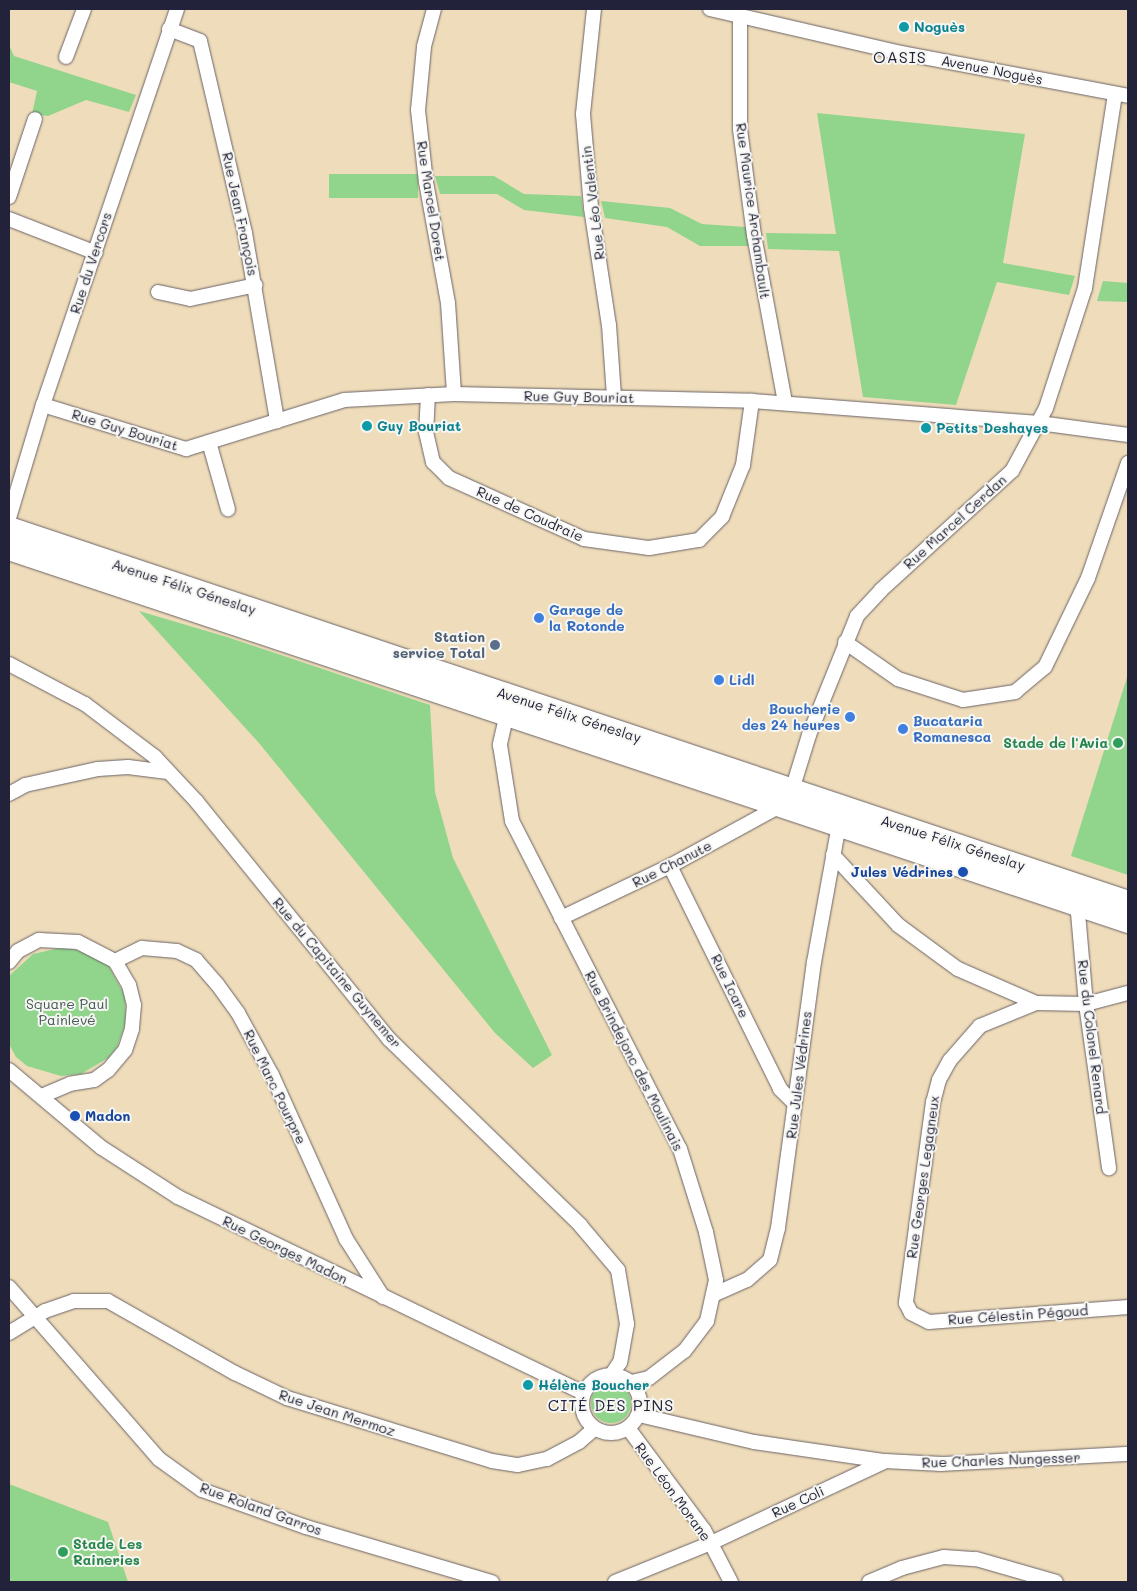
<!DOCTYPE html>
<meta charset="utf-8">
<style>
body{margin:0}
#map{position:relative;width:1137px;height:1591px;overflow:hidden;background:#efdcba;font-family:Mali,sans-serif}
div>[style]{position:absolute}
.green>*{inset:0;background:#91d58d;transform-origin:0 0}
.round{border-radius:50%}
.roads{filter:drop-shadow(0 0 1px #6a6367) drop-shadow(0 0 1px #6a6367)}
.street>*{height:14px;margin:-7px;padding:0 7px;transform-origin:7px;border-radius:7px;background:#fff}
.street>.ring{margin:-7px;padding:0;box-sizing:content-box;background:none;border:14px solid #fff;border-radius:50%}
.primary>*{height:22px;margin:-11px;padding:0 11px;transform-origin:11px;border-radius:11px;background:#fff}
.dots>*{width:14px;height:14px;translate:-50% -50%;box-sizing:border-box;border:2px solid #f6f6f2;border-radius:50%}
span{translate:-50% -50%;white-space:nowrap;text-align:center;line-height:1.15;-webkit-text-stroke:4px #f6f6f2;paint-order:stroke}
.culture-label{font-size:14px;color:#0d838f;font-weight:700}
.left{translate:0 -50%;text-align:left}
.street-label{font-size:14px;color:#22223b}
.shop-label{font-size:14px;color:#366cbe;font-weight:700}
.right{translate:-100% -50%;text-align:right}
.service-label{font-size:14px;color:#4e5e75;font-weight:700}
.leisure-label{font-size:14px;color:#27864d;font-weight:700}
.transit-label{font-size:14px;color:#164399;font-weight:700}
.park-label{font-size:14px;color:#435854}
.quarter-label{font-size:16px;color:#22223b;letter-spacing:1px}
.frame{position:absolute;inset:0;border:10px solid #22223b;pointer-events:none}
</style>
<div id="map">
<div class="green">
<div style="clip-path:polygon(9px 45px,14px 56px,136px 95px,129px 112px,86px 100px,48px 116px,32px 114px,37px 91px,9px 82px)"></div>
<div style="clip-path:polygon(817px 113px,1025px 134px,1003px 263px,1075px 276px,1069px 295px,997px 282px,956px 405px,863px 397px,839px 251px,768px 249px,766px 233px,836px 234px)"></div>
<div style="left:329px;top:174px;width:89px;height:24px"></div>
<div style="clip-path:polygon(435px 176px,494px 176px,524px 194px,581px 196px,584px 217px,524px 210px,497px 194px,440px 194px)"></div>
<div style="clip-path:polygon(601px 201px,670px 208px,702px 224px,746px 227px,749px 246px,700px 246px,667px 227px,605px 218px)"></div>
<div style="clip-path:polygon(1103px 281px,1128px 283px,1128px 302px,1097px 301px)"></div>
<div style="clip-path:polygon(139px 611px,227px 637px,430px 705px,435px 792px,453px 858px,552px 1055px,533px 1068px,495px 1033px,259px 743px)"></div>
<div style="clip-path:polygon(1128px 674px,1128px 875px,1071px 856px)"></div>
<div style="clip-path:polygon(64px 947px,91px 954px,108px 965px,125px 996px,126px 1022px,117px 1047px,108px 1058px,81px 1074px,61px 1076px,27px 1066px,16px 1057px,9px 1044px,9px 976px,33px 954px)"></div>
<div class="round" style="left:591px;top:1383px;width:40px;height:40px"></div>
<div style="clip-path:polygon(9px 1484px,108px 1522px,128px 1582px,9px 1582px)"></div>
</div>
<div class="roads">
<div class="street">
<div style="left:434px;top:9px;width:39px;rotate:105deg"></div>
<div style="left:424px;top:47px;width:63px;rotate:95.4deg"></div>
<div style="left:418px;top:110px;width:72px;rotate:83.7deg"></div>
<div style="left:426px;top:182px;width:123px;rotate:79.7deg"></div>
<div style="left:448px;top:303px;width:91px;rotate:86.2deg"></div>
<div style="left:594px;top:9px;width:106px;rotate:96deg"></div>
<div style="left:583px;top:114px;width:94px;rotate:85.1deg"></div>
<div style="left:591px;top:208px;width:118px;rotate:81.3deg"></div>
<div style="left:609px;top:325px;width:72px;rotate:86deg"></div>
<div style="left:710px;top:9px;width:196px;rotate:13deg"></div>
<div style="left:901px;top:53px;width:231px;rotate:10.7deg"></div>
<div style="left:740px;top:17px;width:112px;rotate:90deg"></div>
<div style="left:740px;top:129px;width:107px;rotate:82.5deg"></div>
<div style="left:754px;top:235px;width:171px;rotate:79.5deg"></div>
<div style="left:169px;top:29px;width:33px;rotate:21deg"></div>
<div style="left:200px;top:41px;width:197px;rotate:76.8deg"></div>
<div style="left:245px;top:233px;width:191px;rotate:80.3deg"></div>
<div style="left:66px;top:57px;width:51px;rotate:-69.4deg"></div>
<div style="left:9px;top:197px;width:82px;rotate:-71.6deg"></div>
<div style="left:9px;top:219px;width:93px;rotate:21.3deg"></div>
<div style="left:158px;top:292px;width:33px;rotate:12deg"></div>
<div style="left:190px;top:299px;width:67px;rotate:-12deg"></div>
<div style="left:428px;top:395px;width:37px;rotate:93deg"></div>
<div style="left:426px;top:432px;width:31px;rotate:77deg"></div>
<div style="left:433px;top:462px;width:23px;rotate:45deg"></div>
<div style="left:449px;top:478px;width:148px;rotate:24.3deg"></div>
<div style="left:584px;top:539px;width:66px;rotate:7.9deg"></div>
<div style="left:649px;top:548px;width:51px;rotate:-9.1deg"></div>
<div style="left:699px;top:540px;width:33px;rotate:-45deg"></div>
<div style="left:722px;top:517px;width:56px;rotate:-68deg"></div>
<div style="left:743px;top:465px;width:65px;rotate:-82deg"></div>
<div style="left:43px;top:405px;width:150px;rotate:17.1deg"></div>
<div style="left:186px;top:449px;width:165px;rotate:-17.2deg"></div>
<div style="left:344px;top:400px;width:110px;rotate:-3.1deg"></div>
<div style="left:454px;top:394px;width:298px;rotate:1.3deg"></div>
<div style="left:752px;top:401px;width:288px;rotate:4.4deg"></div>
<div style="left:1039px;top:423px;width:90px;rotate:7.7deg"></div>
<div style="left:209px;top:442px;width:70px;rotate:74.2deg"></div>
<div style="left:9px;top:518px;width:118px;rotate:-73.3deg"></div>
<div style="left:43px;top:405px;width:418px;rotate:-71.3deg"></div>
<div style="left:845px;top:642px;width:65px;rotate:34.9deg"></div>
<div style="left:898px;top:679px;width:68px;rotate:17.9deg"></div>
<div style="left:963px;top:700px;width:53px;rotate:-8.7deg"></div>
<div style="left:1015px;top:692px;width:39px;rotate:-40deg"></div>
<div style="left:1045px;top:667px;width:99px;rotate:-64.2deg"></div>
<div style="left:1088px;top:578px;width:122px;rotate:-70.8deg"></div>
<div style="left:9px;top:664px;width:86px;rotate:27.8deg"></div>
<div style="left:85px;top:704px;width:88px;rotate:37.1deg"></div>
<div style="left:155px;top:757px;width:62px;rotate:47deg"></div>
<div style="left:197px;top:802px;width:305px;rotate:51deg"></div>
<div style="left:389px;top:1039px;width:267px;rotate:44.2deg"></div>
<div style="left:580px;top:1225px;width:59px;rotate:49.8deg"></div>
<div style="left:618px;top:1270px;width:55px;rotate:80.5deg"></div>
<div style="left:627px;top:1324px;width:39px;rotate:100deg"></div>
<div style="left:620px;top:1362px;width:14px;rotate:124deg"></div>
<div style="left:508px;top:709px;width:37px;rotate:103deg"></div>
<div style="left:500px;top:745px;width:77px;rotate:81deg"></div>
<div style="left:512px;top:821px;width:369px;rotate:62.9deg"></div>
<div style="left:680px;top:1149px;width:87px;rotate:72.6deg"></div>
<div style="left:706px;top:1232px;width:49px;rotate:78.2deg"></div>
<div style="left:716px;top:1280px;width:42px;rotate:102.4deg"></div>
<div style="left:707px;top:1321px;width:38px;rotate:127deg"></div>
<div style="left:684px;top:1351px;width:44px;rotate:142.4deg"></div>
<div style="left:649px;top:1378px;width:18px;rotate:167deg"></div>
<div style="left:9px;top:794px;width:18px;rotate:-29deg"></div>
<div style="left:25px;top:785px;width:75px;rotate:-12.4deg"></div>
<div style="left:98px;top:769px;width:30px;rotate:-4deg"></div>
<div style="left:128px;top:767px;width:40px;rotate:7.1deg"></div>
<div style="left:833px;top:855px;width:96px;rotate:47.1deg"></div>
<div style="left:898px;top:925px;width:74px;rotate:36.3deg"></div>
<div style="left:958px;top:969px;width:85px;rotate:23.6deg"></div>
<div style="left:1036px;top:1003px;width:50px;rotate:1.1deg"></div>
<div style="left:1086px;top:1004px;width:43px;rotate:-14.7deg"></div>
<div style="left:670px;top:866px;width:249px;rotate:63.7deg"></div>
<div style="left:780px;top:1089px;width:20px;rotate:45deg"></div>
<div style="left:1080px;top:899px;width:14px;rotate:98deg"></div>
<div style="left:1078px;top:913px;width:91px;rotate:85deg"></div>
<div style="left:1086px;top:1004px;width:166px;rotate:82deg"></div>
<div style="left:561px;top:918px;width:121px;rotate:-25.5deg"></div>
<div style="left:670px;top:866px;width:125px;rotate:-28.6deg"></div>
<div style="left:780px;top:806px;width:20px;rotate:-53deg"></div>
<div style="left:792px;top:790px;width:58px;rotate:-72.8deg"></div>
<div style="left:809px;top:735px;width:128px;rotate:-68deg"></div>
<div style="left:857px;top:616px;width:35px;rotate:-47deg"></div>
<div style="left:881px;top:590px;width:177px;rotate:-42.3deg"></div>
<div style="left:1012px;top:471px;width:72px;rotate:-61.6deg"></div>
<div style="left:1046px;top:408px;width:126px;rotate:-72deg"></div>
<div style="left:1085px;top:288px;width:196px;rotate:-81.2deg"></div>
<div style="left:115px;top:961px;width:30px;rotate:-26deg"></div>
<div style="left:142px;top:948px;width:35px;rotate:5deg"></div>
<div style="left:177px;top:951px;width:21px;rotate:25deg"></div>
<div style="left:196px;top:960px;width:32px;rotate:49deg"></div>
<div style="left:217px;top:984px;width:36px;rotate:54deg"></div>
<div style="left:238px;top:1013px;width:71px;rotate:61.3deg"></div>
<div style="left:272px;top:1075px;width:180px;rotate:65.7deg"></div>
<div style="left:346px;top:1239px;width:69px;rotate:57.5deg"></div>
<div style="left:9px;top:962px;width:14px;rotate:-51deg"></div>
<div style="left:18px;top:951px;width:24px;rotate:-28deg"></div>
<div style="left:39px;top:940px;width:39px;rotate:3deg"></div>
<div style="left:78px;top:942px;width:42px;rotate:27.2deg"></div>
<div style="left:115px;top:961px;width:28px;rotate:60deg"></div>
<div style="left:129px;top:985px;width:21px;rotate:76deg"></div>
<div style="left:134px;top:1005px;width:24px;rotate:95deg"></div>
<div style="left:132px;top:1029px;width:22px;rotate:108deg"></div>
<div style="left:125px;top:1050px;width:26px;rotate:130deg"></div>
<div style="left:108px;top:1070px;width:17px;rotate:144deg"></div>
<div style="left:94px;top:1080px;width:24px;rotate:171deg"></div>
<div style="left:70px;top:1084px;width:30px;rotate:157deg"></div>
<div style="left:1036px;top:1003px;width:61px;rotate:157.7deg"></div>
<div style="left:980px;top:1026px;width:45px;rotate:131.4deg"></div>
<div style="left:950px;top:1060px;width:23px;rotate:119deg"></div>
<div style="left:939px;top:1080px;width:23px;rotate:105deg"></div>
<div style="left:933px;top:1102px;width:203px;rotate:97.7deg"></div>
<div style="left:906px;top:1303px;width:11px;rotate:63deg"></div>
<div style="left:911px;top:1313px;width:20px;rotate:27deg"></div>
<div style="left:929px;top:1322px;width:200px;rotate:-4.3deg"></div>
<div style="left:9px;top:1070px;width:121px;rotate:40deg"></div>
<div style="left:102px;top:1148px;width:90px;rotate:32.8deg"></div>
<div style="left:178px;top:1197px;width:450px;rotate:25.8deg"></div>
<div style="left:9px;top:1287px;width:228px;rotate:48.9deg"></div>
<div style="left:159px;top:1459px;width:53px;rotate:35.8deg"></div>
<div style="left:202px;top:1490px;width:110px;rotate:19.6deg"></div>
<div style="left:306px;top:1527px;width:194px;rotate:16.5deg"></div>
<div style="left:715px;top:1294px;width:35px;rotate:-24deg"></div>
<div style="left:747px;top:1280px;width:30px;rotate:-41deg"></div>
<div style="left:770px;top:1260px;width:33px;rotate:-76deg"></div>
<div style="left:778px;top:1228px;width:268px;rotate:-82.3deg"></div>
<div style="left:814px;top:962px;width:145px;rotate:-79.7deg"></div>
<div style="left:9px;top:1333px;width:42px;rotate:-31.4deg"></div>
<div style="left:45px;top:1311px;width:31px;rotate:-19deg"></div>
<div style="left:74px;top:1301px;width:34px"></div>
<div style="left:108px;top:1301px;width:146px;rotate:29.6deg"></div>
<div style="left:235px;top:1373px;width:58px;rotate:25.7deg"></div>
<div style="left:287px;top:1398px;width:214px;rotate:17.1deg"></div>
<div style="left:492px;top:1461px;width:26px;rotate:9deg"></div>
<div style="left:518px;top:1465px;width:30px;rotate:-12deg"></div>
<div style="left:547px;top:1459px;width:36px;rotate:-28deg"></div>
<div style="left:579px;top:1442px;width:20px;rotate:-41deg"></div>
<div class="ring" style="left:582px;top:1375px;width:44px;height:44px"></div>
<div style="left:639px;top:1415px;width:118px;rotate:13.2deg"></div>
<div style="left:754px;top:1442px;width:132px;rotate:8.3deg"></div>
<div style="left:885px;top:1461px;width:57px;rotate:3deg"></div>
<div style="left:942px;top:1464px;width:186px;rotate:-3.1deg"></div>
<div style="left:628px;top:1428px;width:127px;rotate:53.3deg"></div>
<div style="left:704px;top:1530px;width:59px;rotate:62.6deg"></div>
<div style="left:615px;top:1582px;width:104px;rotate:-22.1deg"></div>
<div style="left:711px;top:1543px;width:191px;rotate:-25.1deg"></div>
<div style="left:869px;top:1582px;width:36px;rotate:-23deg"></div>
<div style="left:902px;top:1568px;width:43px;rotate:-14.7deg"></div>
<div style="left:944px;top:1557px;width:32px;rotate:4deg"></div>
<div style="left:976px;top:1559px;width:83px;rotate:16deg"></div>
</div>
<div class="primary">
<div style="left:9px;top:528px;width:1180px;rotate:18.48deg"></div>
<div style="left:9px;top:549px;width:1180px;rotate:18.43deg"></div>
</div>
</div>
<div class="dots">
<div style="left:904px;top:27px;background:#0f9aa8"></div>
<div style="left:367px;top:426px;background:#0f9aa8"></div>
<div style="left:926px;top:428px;background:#0f9aa8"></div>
<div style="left:539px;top:618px;background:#3f7fe0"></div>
<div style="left:495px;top:645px;background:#5c6f8a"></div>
<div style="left:719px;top:680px;background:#3f7fe0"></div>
<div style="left:850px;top:717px;background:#3f7fe0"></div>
<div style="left:903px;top:729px;background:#3f7fe0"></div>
<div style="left:1118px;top:743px;background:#2e9e5b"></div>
<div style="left:963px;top:872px;background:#1a4fb4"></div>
<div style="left:75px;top:1116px;background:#1a4fb4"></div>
<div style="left:528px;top:1385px;background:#0f9aa8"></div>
<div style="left:63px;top:1552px;background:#2e9e5b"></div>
</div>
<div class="culture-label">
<span class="left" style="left:914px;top:27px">Noguès</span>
<span class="left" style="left:377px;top:426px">Guy Bouriat</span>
<span class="left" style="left:936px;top:428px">Petits Deshayes</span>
<span class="left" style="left:538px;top:1385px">Hélène Boucher</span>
</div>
<div class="street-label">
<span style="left:992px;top:70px;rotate:11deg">Avenue Noguès</span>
<span style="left:431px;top:201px;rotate:81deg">Rue Marcel Doret</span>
<span style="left:593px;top:203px;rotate:-97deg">Rue Léo Valentin</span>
<span style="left:753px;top:211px;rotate:82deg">Rue Maurice Archambault</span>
<span style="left:240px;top:214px;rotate:78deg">Rue Jean François</span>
<span style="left:91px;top:263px;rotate:-72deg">Rue du Vercors</span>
<span style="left:579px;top:397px;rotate:1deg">Rue Guy Bouriat</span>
<span style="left:125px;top:430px;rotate:17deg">Rue Guy Bouriat</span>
<span style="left:530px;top:514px;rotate:24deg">Rue de Coudraie</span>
<span style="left:955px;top:522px;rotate:-42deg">Rue Marcel Cerdan</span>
<span style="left:184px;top:587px;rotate:18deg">Avenue Félix Géneslay</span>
<span style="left:569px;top:715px;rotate:18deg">Avenue Félix Géneslay</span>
<span style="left:953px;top:843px;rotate:18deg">Avenue Félix Géneslay</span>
<span style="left:672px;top:864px;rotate:-27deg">Rue Chanute</span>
<span style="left:337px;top:973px;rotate:50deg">Rue du Capitaine Guynemer</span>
<span style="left:730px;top:986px;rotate:64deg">Rue Icare</span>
<span style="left:1092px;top:1037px;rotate:83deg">Rue du Colonel Renard</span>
<span style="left:634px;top:1061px;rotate:63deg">Rue Brindejonc des Moulinais</span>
<span style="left:799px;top:1075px;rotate:-83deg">Rue Jules Védrines</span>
<span style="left:275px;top:1087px;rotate:64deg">Rue Marc Pourpre</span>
<span style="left:923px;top:1177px;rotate:-82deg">Rue Georges Legagneux</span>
<span style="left:285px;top:1250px;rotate:26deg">Rue Georges Madon</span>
<span style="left:1018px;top:1315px;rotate:-4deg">Rue Célestin Pégoud</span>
<span style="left:337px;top:1413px;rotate:18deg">Rue Jean Mermoz</span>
<span style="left:1001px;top:1460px;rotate:-2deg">Rue Charles Nungesser</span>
<span style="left:673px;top:1492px;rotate:54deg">Rue Léon Morane</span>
<span style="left:798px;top:1502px;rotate:-25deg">Rue Coli</span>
<span style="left:261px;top:1509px;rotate:20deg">Rue Roland Garros</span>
</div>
<div class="shop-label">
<span class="left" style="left:549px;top:618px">Garage de<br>la Rotonde</span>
<span class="left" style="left:729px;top:680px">Lidl</span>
<span class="right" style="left:840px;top:717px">Boucherie<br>des 24 heures</span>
<span class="left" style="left:913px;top:729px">Bucataria<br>Romanesca</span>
</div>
<div class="service-label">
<span class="right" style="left:485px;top:645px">Station<br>service Total</span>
</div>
<div class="leisure-label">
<span class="right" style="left:1108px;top:743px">Stade de l'Avia</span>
<span class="left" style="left:73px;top:1552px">Stade Les<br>Raineries</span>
</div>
<div class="transit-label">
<span class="right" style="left:953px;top:872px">Jules Védrines</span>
<span class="left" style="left:85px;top:1116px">Madon</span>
</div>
<div class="park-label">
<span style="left:67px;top:1012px">Square Paul<br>Painlevé</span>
</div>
<div class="quarter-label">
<span style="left:900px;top:57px">OASIS</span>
<span style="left:611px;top:1405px">CITÉ DES PINS</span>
</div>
<div class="frame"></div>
</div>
